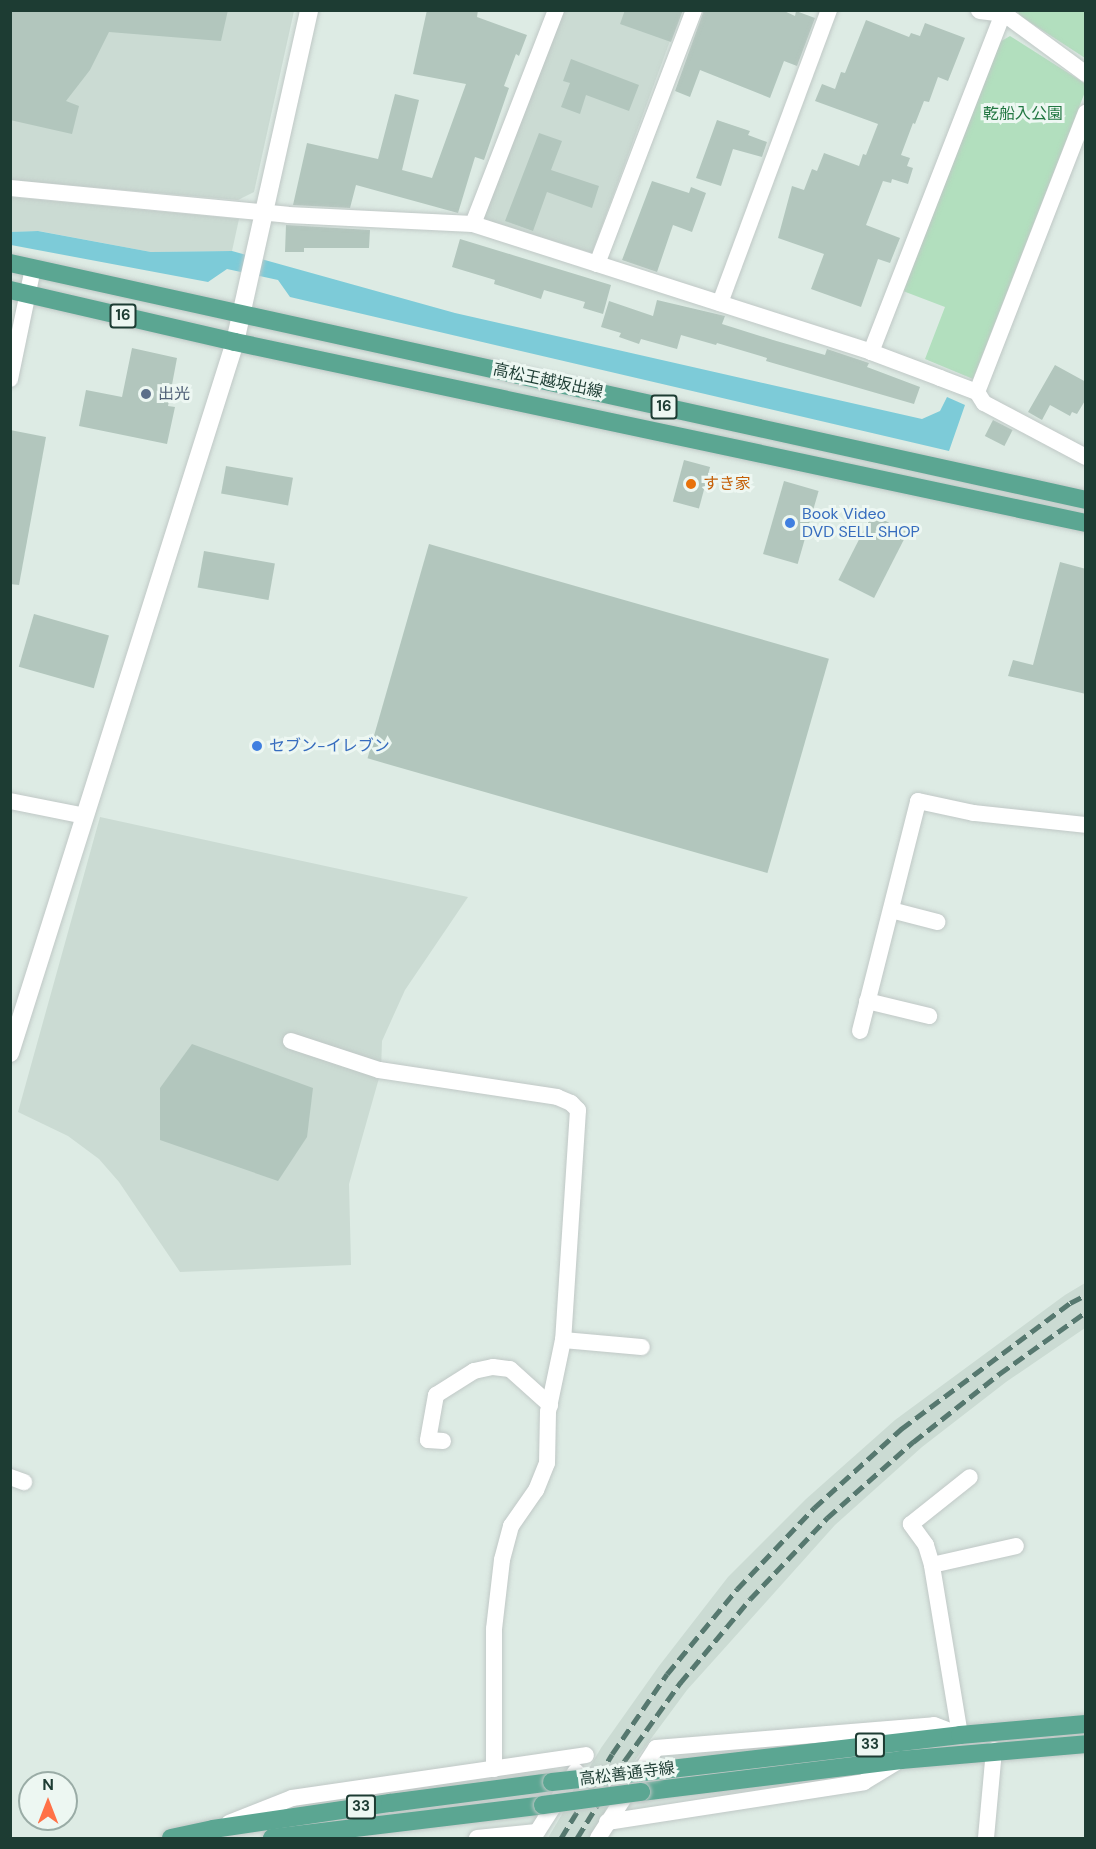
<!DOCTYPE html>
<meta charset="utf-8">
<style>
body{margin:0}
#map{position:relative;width:1096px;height:1849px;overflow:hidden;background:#ddebe4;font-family:"DM Sans","Noto Sans JP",sans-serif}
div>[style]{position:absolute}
.built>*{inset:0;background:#cbdbd3}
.green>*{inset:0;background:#b2dfbe}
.water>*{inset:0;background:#7dcbd8}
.building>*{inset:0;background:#b2c6bd;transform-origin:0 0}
.roads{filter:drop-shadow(0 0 2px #c0c8c6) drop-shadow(0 0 2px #c0c8c6)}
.minor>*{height:16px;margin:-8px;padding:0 8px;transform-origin:8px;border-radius:8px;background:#fff}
.tertiary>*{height:18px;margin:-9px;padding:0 9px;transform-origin:9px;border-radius:9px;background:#fff}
.primary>*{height:18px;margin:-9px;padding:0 9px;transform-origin:9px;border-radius:9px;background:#5ba692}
.rail>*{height:4.5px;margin-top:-2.25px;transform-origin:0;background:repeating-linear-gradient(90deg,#56786f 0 12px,transparent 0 18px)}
.bridges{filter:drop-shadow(0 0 2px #c0c8c6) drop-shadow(0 0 2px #c0c8c6)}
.primary-bridge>*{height:18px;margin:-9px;padding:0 9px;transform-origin:9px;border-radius:9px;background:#5ba692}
.dots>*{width:16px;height:16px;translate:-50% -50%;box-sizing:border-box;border:3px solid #edf7f2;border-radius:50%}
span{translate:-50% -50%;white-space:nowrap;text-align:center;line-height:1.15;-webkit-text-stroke:6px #edf7f2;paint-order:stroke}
.shield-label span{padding:2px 4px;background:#edf7f2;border:2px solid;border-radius:4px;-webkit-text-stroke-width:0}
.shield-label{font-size:15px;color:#1d3c33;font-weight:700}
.park-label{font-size:16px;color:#227742}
.street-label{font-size:16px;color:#1d3c33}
.service-label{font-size:16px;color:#4e5e75}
.left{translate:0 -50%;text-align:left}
.food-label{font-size:16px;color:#c56008}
.shop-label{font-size:16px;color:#366cbe}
.frame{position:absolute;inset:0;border:12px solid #1d3c33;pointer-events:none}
.north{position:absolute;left:18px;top:1771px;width:60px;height:60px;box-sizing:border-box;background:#edf7f2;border:2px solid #9aaca6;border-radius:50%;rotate:0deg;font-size:16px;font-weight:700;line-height:24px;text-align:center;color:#1d3c33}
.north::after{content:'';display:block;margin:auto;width:21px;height:27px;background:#ff7147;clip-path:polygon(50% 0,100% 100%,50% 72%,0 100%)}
</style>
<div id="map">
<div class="built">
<div style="clip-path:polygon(10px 11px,294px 11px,254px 192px,238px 200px,11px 180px)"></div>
<div style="clip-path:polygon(563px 11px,681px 11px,592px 253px,483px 219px)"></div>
<div style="clip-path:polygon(10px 197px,239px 219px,232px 251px,151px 252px,39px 231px,11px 232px)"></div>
<div style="clip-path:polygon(100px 817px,468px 897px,405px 990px,382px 1041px,381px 1071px,349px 1184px,351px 1265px,180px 1272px,119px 1182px,99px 1159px,68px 1136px,18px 1112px)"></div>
<div style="clip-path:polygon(1085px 1283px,1085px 1328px,1006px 1382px,922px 1447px,835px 1525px,687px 1690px,633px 1763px,590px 1838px,548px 1838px,601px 1748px,659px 1666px,728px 1577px,806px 1499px,895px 1420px,1065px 1295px)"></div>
</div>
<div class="green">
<div style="clip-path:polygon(1018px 11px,1085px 11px,1085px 58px,1019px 15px)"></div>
<div style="clip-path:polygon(1010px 36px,1084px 83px,1085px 92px,973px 379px,925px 359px,945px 307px,903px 291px,998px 43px)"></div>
</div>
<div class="water">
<div style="clip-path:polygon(38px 231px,151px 252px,232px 251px,455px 313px,922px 419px,940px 411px,947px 397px,965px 405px,949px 451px,290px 297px,278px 280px,227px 269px,208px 282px,11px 245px,10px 232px)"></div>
</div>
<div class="building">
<div style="clip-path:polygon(10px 10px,228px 10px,221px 41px,109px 32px,90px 70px,66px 101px,79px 106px,72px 134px,10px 120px)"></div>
<div style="clip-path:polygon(427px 10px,478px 10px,477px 17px,527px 35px,519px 56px,516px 54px,504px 86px,509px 88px,484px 160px,475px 157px,458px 213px,356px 185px,350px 208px,293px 205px,307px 143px,378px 159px,395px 94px,419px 100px,402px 170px,432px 178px,466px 84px,413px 74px)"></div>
<div style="clip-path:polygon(625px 10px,683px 10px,671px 42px,620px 24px)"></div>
<div style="clip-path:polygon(704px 10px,782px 10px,795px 16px,796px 11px,815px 18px,797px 66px,784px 61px,770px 98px,700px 70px,690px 97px,675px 91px)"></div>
<div style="clip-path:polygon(866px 20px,909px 37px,911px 33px,920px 36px,925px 23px,965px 38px,948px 81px,938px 77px,929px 102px,924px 101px,915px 124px,913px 123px,901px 155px,910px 158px,907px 166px,913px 168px,908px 184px,892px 179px,891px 183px,883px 181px,866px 225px,900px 238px,890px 263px,878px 259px,861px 307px,811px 289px,824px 254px,778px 238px,792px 186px,804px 190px,812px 169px,817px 171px,824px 153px,859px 166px,863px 154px,866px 155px,878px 124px,815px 101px,822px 84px,835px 89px,841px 72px,845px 73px)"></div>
<div style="clip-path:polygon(571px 59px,639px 85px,629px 111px,586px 95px,580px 114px,561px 107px,570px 83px,563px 81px)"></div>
<div style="clip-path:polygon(717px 120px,750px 131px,748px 135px,767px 142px,762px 157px,733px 149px,721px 186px,696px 178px)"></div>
<div style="clip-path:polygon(539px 133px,562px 141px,551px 170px,599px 186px,592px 208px,547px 192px,533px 231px,505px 221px)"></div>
<div style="clip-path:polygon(652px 181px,689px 193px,691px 187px,706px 193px,692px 232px,673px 225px,657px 272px,622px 260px)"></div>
<div style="clip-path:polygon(286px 225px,370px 230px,369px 248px,304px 248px,304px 252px,285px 252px)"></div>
<div style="clip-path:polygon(460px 239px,611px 285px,603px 314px,583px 308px,585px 302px,544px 290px,541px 299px,494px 284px,495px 280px,452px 267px)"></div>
<div style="clip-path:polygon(657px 300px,725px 316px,722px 324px,773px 340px,825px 355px,827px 349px,869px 363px,867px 367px,920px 387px,914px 404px,766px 361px,767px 358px,717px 343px,716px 345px,681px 335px,677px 349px,641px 339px,639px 344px,619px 337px,621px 333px,601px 327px,609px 301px,653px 316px)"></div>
<div style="clip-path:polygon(132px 348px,177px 358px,168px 406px,175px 407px,167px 444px,79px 426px,86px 390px,122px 397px)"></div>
<div style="clip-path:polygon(1055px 365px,1086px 382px,1086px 399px,1077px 414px,1072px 412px,1070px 416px,1050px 405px,1042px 420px,1028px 412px)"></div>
<div style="left:993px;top:420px;width:22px;height:18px;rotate:27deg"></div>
<div style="clip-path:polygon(10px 430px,46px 437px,19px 585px,10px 584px)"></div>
<div style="left:684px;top:460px;width:27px;height:43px;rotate:15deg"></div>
<div style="left:226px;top:466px;width:68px;height:28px;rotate:10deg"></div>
<div style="left:784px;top:481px;width:36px;height:76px;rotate:16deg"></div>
<div style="left:872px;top:514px;width:40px;height:74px;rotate:27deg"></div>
<div style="left:429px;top:544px;width:416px;height:223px;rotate:16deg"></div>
<div style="left:204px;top:551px;width:72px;height:37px;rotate:10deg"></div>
<div style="clip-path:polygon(1060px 562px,1086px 569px,1086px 694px,1008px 676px,1013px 660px,1033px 665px)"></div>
<div style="left:34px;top:614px;width:78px;height:55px;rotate:16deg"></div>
<div style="clip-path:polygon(192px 1044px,313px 1088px,307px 1137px,278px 1181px,160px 1140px,160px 1088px)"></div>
</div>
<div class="roads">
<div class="minor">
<div style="left:1003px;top:13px;width:103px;rotate:36.3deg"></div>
<div style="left:10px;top:188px;width:279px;rotate:5.5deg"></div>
<div style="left:288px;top:215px;width:185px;rotate:2.8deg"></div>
<div style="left:473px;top:224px;width:418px;rotate:17.8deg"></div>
<div style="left:871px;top:352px;width:74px;rotate:20.6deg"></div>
<div style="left:940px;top:378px;width:40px;rotate:21deg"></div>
<div style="left:977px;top:392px;width:13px;rotate:58deg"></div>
<div style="left:984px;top:403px;width:115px;rotate:27.9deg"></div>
<div style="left:473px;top:224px;width:230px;rotate:-68.8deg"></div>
<div style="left:597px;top:264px;width:272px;rotate:-69.1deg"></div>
<div style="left:720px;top:303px;width:313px;rotate:-69.6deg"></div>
<div style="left:871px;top:352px;width:367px;rotate:-68.7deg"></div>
<div style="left:10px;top:379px;width:113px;rotate:-78.3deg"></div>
<div style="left:977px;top:392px;width:300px;rotate:-68.7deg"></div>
<div style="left:10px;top:801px;width:76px;rotate:11.3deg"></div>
<div style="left:891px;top:910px;width:48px;rotate:14.6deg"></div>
<div style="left:867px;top:1001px;width:64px;rotate:13.6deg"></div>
<div style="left:860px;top:1031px;width:237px;rotate:-75.8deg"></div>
<div style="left:918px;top:801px;width:57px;rotate:12.1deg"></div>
<div style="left:974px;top:813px;width:113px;rotate:6.1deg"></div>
<div style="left:291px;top:1041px;width:93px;rotate:18.2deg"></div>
<div style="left:379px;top:1070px;width:180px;rotate:8.6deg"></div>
<div style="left:557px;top:1097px;width:15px;rotate:23deg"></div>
<div style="left:571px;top:1103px;width:10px;rotate:45deg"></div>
<div style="left:578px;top:1110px;width:230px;rotate:93.7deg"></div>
<div style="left:563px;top:1340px;width:74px;rotate:101.8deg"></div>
<div style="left:548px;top:1412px;width:51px;rotate:91.1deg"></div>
<div style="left:547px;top:1463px;width:29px;rotate:112deg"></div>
<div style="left:536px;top:1490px;width:44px;rotate:124.8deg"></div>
<div style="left:511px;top:1526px;width:35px;rotate:105deg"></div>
<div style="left:502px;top:1560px;width:69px;rotate:96.6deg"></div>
<div style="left:494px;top:1629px;width:140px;rotate:90deg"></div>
<div style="left:563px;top:1340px;width:79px;rotate:5.1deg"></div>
<div style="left:443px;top:1441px;width:15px;rotate:-176deg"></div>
<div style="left:428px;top:1440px;width:46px;rotate:-79.9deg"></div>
<div style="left:436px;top:1395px;width:45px;rotate:-32.3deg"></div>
<div style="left:474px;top:1371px;width:19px;rotate:-12deg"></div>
<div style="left:493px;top:1367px;width:17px;rotate:7deg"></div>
<div style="left:510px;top:1369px;width:54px;rotate:42deg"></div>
<div style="left:10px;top:1477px;width:15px;rotate:20deg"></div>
<div style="left:932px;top:1565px;width:21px;rotate:-107deg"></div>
<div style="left:926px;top:1545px;width:26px;rotate:-126deg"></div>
<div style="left:911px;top:1524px;width:75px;rotate:-38.5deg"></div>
<div style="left:960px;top:1735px;width:172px;rotate:-99.4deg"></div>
<div style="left:932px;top:1565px;width:86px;rotate:-12.7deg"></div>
<div style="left:607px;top:1822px;width:260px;rotate:-8.8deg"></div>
<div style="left:864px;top:1782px;width:42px;rotate:-31.4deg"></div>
<div style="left:229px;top:1823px;width:68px;rotate:-21.6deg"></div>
<div style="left:292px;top:1798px;width:297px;rotate:-8.3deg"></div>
<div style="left:477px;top:1838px;width:60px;rotate:-5.7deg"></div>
<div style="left:537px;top:1832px;width:72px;rotate:-57.4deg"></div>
<div style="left:598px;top:1838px;width:107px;rotate:-57.2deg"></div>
<div style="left:656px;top:1748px;width:279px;rotate:-4.7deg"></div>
<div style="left:934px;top:1725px;width:28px;rotate:21deg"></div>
<div style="left:986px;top:1838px;width:88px;rotate:-84.8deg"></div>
</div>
<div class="tertiary">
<div style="left:980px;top:10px;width:23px;rotate:7deg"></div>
<div style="left:10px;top:1053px;width:746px;rotate:-72.44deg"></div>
<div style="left:235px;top:342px;width:340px;rotate:-77.4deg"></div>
</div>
<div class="primary">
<div style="left:10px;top:263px;width:1102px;rotate:12.42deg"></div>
<div style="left:10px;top:290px;width:231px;rotate:13deg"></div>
<div style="left:235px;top:342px;width:870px;rotate:12.01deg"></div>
<div style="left:654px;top:1771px;width:308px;rotate:-6.7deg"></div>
<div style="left:960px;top:1735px;width:126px;rotate:-5deg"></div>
<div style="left:641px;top:1792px;width:262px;rotate:-7deg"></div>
<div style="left:901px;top:1760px;width:186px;rotate:-4.9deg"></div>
<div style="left:171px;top:1838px;width:43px;rotate:-12.1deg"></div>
<div style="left:213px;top:1829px;width:179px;rotate:-8.4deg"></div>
<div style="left:390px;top:1803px;width:163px;rotate:-7.4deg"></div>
<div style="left:272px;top:1838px;width:273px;rotate:-6.9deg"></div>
</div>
</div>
<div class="rail">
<div style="left:561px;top:1838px;width:98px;rotate:-58.7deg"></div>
<div style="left:612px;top:1754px;width:97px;rotate:-55.5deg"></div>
<div style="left:667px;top:1674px;width:110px;rotate:-50.5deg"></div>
<div style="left:737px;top:1589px;width:112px;rotate:-46.5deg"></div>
<div style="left:814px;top:1508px;width:118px;rotate:-42.2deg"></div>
<div style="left:901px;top:1429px;width:211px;rotate:-36.7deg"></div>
<div style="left:1070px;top:1303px;width:18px;rotate:-27deg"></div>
<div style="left:577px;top:1838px;width:92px;rotate:-58.4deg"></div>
<div style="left:625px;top:1760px;width:95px;rotate:-54.5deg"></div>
<div style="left:680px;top:1683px;width:109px;rotate:-50.2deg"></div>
<div style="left:750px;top:1599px;width:112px;rotate:-46.5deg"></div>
<div style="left:827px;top:1518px;width:115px;rotate:-41.5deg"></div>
<div style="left:913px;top:1442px;width:110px;rotate:-38.3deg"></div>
<div style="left:999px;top:1374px;width:107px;rotate:-35.5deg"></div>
</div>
<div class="bridges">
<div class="primary-bridge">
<div style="left:552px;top:1782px;width:103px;rotate:-6.2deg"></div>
<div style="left:543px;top:1805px;width:99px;rotate:-7.6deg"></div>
</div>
</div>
<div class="dots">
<div style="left:146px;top:394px;background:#5c6f8a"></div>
<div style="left:691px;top:484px;background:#e8710a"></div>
<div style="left:790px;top:523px;background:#3f7fe0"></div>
<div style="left:257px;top:746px;background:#3f7fe0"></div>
</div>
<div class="shield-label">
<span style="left:123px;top:316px">16</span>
<span style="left:664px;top:407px">16</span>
<span style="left:870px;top:1745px">33</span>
<span style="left:361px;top:1807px">33</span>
</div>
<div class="park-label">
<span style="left:1023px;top:114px">乾船入公園</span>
</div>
<div class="street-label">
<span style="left:548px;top:381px;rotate:12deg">高松王越坂出線</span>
<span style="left:627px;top:1774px;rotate:-7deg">高松善通寺線</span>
</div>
<div class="service-label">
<span class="left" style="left:158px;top:394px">出光</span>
</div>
<div class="food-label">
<span class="left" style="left:703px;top:484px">すき家</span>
</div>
<div class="shop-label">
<span class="left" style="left:802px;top:523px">Book Video<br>DVD SELL SHOP</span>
<span class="left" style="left:269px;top:746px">セブン-イレブン</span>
</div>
<div class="frame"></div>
<div class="north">N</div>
</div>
